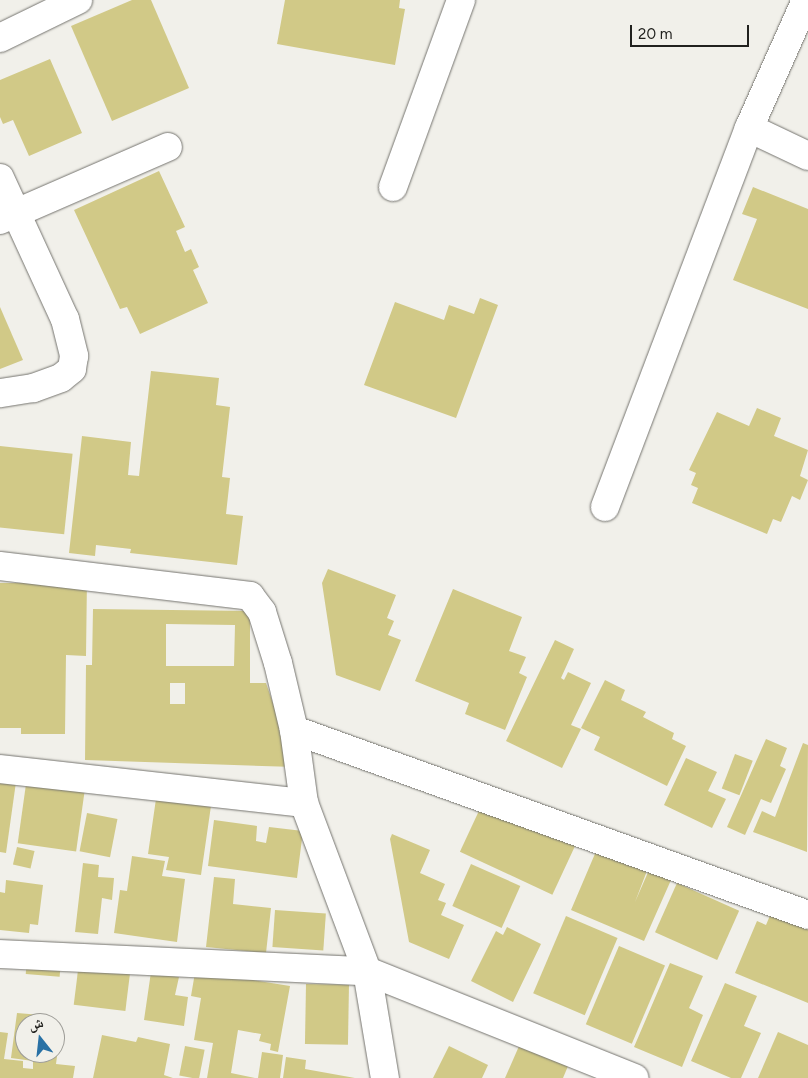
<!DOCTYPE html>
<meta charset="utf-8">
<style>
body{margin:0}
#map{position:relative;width:808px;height:1078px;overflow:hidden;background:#f1f0ea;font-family:Figtree,"Noto Naskh Arabic",sans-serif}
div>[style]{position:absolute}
.building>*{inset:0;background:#d1c987;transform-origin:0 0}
.roads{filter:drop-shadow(0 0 1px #75746f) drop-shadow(0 0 1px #75746f)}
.street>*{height:28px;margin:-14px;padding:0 14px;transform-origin:14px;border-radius:14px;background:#fff}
span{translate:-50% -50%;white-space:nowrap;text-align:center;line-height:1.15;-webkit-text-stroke:4px #f1f0ea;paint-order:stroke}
.north{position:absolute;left:15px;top:1013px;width:50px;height:50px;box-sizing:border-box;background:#f1f0ea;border:1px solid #9e9d98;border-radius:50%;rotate:344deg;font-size:14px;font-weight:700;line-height:20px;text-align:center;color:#21211e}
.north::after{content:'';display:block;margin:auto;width:18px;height:22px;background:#2971a5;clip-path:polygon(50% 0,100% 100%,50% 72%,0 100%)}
.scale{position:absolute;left:630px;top:25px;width:119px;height:22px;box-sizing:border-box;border:2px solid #21211e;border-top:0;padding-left:6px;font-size:15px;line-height:18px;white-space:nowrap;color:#21211e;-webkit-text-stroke:4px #f1f0ea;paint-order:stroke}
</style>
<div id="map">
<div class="building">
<div style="clip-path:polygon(132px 0,151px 0,189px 88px,112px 121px,71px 26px)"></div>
<div style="clip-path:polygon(285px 0,400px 0,399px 8px,405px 9px,395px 65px,277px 44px)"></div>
<div style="clip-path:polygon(50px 59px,82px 133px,29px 156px,13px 120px,3px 124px,0 117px,0 80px)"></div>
<div style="clip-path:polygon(159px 171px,185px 227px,176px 231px,185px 252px,191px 249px,199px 267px,193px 270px,208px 303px,140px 334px,127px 307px,120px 309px,74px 210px)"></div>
<div style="clip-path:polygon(753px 187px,808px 209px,808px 309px,733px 280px,757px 219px,742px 214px)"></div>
<div style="clip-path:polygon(480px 298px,498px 305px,456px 418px,364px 385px,395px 302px,444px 320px,449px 305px,474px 314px)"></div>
<div style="clip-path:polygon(0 307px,23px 360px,0 369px)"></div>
<div style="clip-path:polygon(151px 371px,219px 378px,216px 405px,230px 407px,222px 477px,230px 478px,226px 514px,243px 516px,237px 565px,130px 553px,131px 549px,96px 545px,95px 556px,69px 553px,82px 436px,131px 442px,128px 475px,139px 476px)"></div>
<div style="clip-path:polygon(757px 408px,781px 418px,774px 436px,808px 450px,800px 476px,808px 480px,800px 500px,792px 496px,781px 522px,773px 519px,767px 534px,692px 503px,698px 488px,691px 485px,696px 473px,689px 470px,717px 412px,749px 426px)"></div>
<div style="left:0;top:446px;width:73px;height:81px;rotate:6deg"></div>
<div style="clip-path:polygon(328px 569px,396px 595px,387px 618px,394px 621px,388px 635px,401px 640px,380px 691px,336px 675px,322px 583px)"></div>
<div style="clip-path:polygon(27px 577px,87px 578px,86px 656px,66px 655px,65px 734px,21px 734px,21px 728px,0 728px,0 583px,27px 583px)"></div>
<div style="clip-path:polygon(453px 589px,522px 617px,509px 651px,526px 657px,519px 673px,527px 677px,505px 730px,465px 714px,469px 703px,415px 681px)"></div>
<div style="clip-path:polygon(evenodd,93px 609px,250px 611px,250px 683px,266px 683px,295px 767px,85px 760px,86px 665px,92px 665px,93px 609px,166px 624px,235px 625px,234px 666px,166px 666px,166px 624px,93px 609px,170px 683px,185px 683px,185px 704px,170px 704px,170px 683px)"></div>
<div style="clip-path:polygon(555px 640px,574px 649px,561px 678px,564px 680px,568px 672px,591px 683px,571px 725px,581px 729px,562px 768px,506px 741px)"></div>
<div style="clip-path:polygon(605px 680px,625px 690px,621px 700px,646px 712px,643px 717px,674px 733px,672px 739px,686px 746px,667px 786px,594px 750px,600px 737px,581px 728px)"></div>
<div style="clip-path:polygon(766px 739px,787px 748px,780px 766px,786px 769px,771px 803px,761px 799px,745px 835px,727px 827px)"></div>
<div style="clip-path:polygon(803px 743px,808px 745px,807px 852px,753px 832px,762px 811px,775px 817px)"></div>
<div style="left:735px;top:754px;width:19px;height:37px;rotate:21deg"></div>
<div style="clip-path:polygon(686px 758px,717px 772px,708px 791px,726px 799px,712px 828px,664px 805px)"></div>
<div style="left:28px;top:770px;width:59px;height:74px;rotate:8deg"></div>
<div style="clip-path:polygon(0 780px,16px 782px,6px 853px,0 852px)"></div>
<div style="clip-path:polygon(157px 792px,212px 799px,201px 875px,166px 870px,169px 857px,148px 854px)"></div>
<div style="left:484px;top:800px;width:102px;height:57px;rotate:25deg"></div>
<div style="left:87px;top:813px;width:31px;height:39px;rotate:11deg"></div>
<div style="clip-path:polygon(214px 820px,257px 826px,256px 841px,266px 843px,269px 827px,303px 831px,297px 878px,208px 866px)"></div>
<div style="clip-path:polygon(392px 834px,430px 850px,420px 873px,445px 884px,438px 900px,446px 903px,441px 915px,464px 925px,449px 959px,409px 942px,390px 839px)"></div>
<div style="clip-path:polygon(600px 842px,650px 863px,635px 902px,649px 870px,671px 880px,644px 941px,571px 910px)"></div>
<div style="left:17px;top:847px;width:18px;height:18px;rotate:13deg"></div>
<div style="clip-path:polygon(132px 856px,165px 861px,162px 876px,185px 879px,177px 942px,114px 933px,120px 890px,127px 891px)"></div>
<div style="clip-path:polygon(83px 863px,99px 865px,98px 877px,114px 878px,112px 900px,102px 898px,98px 934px,75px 932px)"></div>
<div style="left:471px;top:864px;width:54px;height:46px;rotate:24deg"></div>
<div style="clip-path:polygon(214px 877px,235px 879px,233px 904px,271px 908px,266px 953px,206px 947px)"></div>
<div style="clip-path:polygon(6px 880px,43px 885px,38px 925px,30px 924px,29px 933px,0 930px,0 892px,5px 893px)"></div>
<div style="left:677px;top:883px;width:68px;height:54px;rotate:24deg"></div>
<div style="clip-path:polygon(774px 906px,808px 920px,808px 1003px,735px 973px,757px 921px,766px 925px)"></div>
<div style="left:275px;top:910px;width:51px;height:37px;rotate:4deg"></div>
<div style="left:566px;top:916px;width:56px;height:84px;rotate:23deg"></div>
<div style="clip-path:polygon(507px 927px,541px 944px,513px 1002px,471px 981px,496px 931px,503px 935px)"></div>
<div style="left:619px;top:946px;width:50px;height:85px;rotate:23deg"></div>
<div style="left:28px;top:948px;width:34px;height:26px;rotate:5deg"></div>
<div style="clip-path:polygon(197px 961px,227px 976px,290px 986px,278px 1052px,270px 1050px,271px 1044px,259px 1041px,261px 1034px,238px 1030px,231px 1073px,255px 1078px,207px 1078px,213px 1043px,194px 1040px,201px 998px,191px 996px)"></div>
<div style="left:79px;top:962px;width:52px;height:43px;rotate:7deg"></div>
<div style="clip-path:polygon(670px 963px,703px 976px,689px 1008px,703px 1015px,682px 1067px,634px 1047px)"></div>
<div style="clip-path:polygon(151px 972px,179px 977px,175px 995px,188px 997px,184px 1026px,144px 1020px)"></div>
<div style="clip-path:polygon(725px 983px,757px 996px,744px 1026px,761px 1033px,741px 1078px,731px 1078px,691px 1061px)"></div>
<div style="left:306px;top:984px;width:43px;height:60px;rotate:1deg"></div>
<div style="clip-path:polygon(17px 1013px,41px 1015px,40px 1023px,25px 1023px,25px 1053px,55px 1053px,55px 1048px,58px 1049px,56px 1064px,75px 1066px,73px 1078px,0 1078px,0 1032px,8px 1033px,4px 1059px,23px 1061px,23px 1068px,33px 1069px,33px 1061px,11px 1058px)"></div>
<div style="clip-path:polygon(778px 1032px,808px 1045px,808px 1078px,758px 1078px)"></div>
<div style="clip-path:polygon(102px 1035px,136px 1042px,138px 1037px,170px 1044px,164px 1075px,173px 1078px,93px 1078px)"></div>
<div style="clip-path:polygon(523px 1037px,571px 1059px,563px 1078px,505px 1078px)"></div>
<div style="left:185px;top:1046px;width:20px;height:30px;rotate:11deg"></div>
<div style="clip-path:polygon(449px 1046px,488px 1065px,482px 1078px,433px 1078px)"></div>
<div style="clip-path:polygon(262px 1052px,283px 1055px,280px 1078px,258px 1078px)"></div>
<div style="clip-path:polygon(286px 1057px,306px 1060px,305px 1069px,355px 1078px,283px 1078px)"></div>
</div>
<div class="roads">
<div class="street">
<div style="left:0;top:38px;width:87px;rotate:-26deg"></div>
<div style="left:749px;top:128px;width:65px;rotate:25.4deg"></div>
<div style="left:0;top:178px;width:155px;rotate:65.3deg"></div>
<div style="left:65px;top:319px;width:38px;rotate:76deg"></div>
<div style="left:74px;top:356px;width:13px;rotate:99deg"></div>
<div style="left:72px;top:369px;width:14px;rotate:141deg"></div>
<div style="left:61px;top:378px;width:30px;rotate:160deg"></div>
<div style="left:33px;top:388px;width:33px;rotate:171deg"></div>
<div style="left:393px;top:187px;width:199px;rotate:-70deg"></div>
<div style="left:0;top:220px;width:183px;rotate:-23.5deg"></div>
<div style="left:605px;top:507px;width:405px;rotate:-69.2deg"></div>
<div style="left:749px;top:128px;width:140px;rotate:-66deg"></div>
<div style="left:0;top:566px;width:252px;rotate:6.8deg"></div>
<div style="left:250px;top:596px;width:20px;rotate:53deg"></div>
<div style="left:262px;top:612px;width:53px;rotate:72.6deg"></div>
<div style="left:278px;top:663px;width:69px;rotate:76.6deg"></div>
<div style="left:294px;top:730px;width:74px;rotate:82.2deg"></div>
<div style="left:304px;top:803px;width:179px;rotate:69.4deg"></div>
<div style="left:367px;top:971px;width:109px;rotate:80.5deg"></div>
<div style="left:294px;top:730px;width:546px;rotate:19.79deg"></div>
<div style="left:0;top:769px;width:306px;rotate:6.4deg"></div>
<div style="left:0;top:954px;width:367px;rotate:2.7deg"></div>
<div style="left:367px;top:971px;width:288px;rotate:21.8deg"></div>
</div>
</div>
<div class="north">ش</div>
<div class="scale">20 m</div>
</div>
